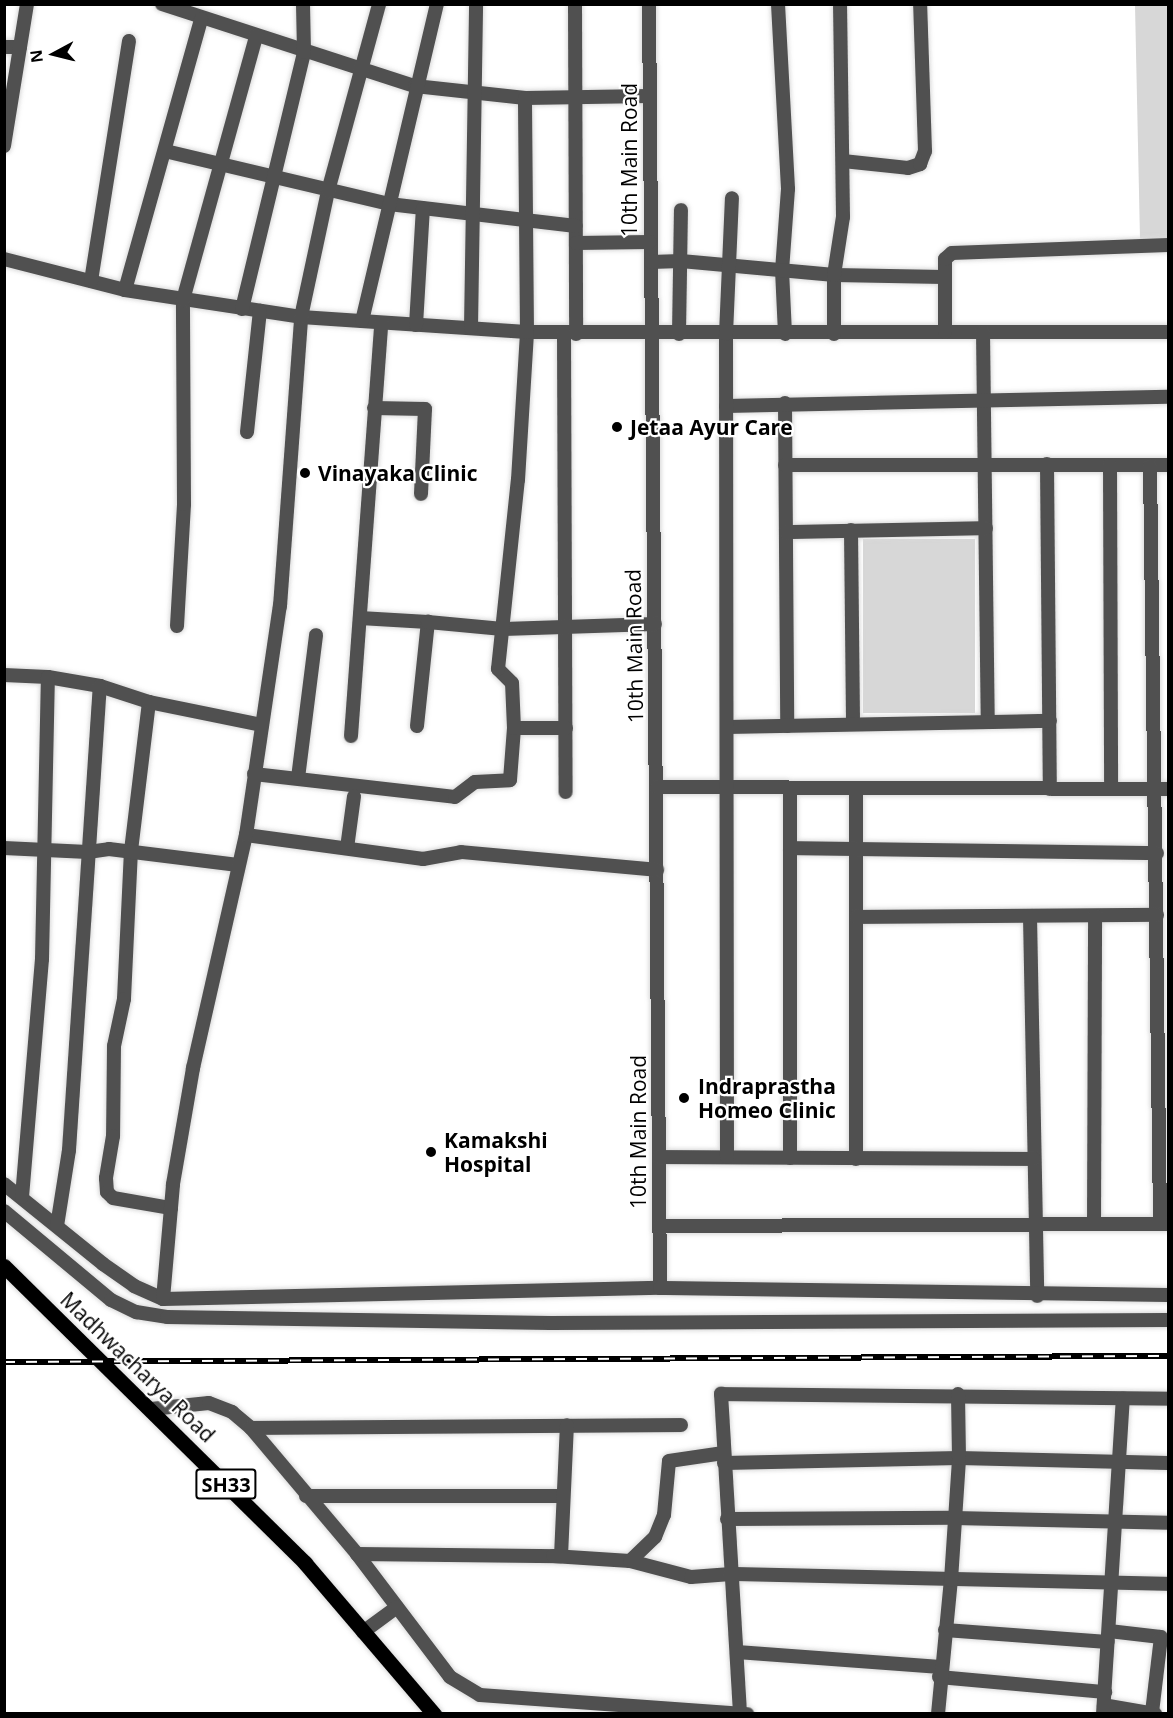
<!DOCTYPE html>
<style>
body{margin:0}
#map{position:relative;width:1173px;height:1718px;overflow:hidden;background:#fff;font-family:"Open Sans",sans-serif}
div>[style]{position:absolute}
.green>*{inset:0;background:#d7d7d7;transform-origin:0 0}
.roads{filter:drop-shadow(0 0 2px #dbdbdb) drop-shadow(0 0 2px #dbdbdb)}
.minor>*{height:14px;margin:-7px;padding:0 7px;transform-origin:7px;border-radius:7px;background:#505050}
.major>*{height:15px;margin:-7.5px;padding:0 7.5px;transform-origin:7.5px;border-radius:7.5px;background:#000}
.rail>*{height:6px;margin-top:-3px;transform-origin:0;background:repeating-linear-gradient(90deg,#fff 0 11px,#000 0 22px);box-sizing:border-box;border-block:2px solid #000}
.dots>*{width:16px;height:16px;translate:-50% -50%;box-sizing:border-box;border:3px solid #fff;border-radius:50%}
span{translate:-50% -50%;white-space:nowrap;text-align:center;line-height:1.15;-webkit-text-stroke:4.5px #fff;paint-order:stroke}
.shield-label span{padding:2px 4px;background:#fff;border:2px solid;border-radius:4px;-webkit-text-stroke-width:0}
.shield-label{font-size:20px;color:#000;font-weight:700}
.street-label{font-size:21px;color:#000}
.poi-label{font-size:21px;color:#000;font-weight:700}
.left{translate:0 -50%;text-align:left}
.frame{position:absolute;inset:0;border:6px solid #000;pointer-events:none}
.north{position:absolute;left:24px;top:24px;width:60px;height:60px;-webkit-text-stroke:4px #fff;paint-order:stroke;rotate:263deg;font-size:16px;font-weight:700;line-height:24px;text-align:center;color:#000}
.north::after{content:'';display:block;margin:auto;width:21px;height:27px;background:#000;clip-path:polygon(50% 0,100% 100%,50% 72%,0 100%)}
</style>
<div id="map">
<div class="green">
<div style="clip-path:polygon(1135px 5px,1168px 5px,1168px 239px,1140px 239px)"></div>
<div style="left:863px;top:539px;width:112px;height:174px"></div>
</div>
<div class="roads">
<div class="minor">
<div style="left:162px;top:4px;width:266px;rotate:18deg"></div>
<div style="left:415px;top:86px;width:111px;rotate:6.2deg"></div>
<div style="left:525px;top:98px;width:124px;rotate:-0.9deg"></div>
<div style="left:575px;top:4px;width:330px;rotate:89.8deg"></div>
<div style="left:649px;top:4px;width:1284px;rotate:89.51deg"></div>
<div style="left:778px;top:4px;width:185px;rotate:86.9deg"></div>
<div style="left:788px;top:189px;width:81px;rotate:94.2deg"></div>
<div style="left:782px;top:270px;width:64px;rotate:87.3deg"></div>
<div style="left:4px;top:47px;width:16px"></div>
<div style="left:4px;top:146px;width:144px;rotate:-80.8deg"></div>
<div style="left:165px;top:151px;width:230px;rotate:13.3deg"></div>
<div style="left:389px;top:204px;width:188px;rotate:6.7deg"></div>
<div style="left:843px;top:161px;width:65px;rotate:6.1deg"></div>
<div style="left:908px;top:168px;width:13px;rotate:-18deg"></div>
<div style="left:920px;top:164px;width:14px;rotate:-69deg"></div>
<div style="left:925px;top:151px;width:147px;rotate:-91.9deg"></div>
<div style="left:576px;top:243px;width:74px;rotate:-0.8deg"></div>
<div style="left:4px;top:259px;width:125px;rotate:14.4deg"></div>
<div style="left:125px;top:290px;width:178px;rotate:8.7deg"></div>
<div style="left:301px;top:317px;width:226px;rotate:3.8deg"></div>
<div style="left:527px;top:332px;width:641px"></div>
<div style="left:651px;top:262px;width:30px;rotate:-2deg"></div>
<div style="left:681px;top:261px;width:154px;rotate:5.2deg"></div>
<div style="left:834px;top:275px;width:110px;rotate:1deg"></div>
<div style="left:91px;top:281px;width:243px;rotate:-81deg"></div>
<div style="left:125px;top:290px;width:281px;rotate:-74.3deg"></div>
<div style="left:242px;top:309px;width:264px;rotate:-76.4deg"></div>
<div style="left:304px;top:52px;width:48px;rotate:-91.2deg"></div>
<div style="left:362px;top:321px;width:326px;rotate:-76.7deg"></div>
<div style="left:416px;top:325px;width:117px;rotate:-86.6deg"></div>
<div style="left:471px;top:328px;width:324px;rotate:-89.1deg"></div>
<div style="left:945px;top:332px;width:73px;rotate:-90deg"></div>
<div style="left:945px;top:259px;width:9px;rotate:-41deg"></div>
<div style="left:952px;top:253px;width:216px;rotate:-2.1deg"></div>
<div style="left:983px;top:332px;width:389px;rotate:89.3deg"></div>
<div style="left:564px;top:333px;width:459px;rotate:89.8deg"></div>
<div style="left:679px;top:334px;width:124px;rotate:-89.1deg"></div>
<div style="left:834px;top:334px;width:59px;rotate:-90deg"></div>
<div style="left:834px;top:275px;width:59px;rotate:-81.2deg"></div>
<div style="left:843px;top:217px;width:213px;rotate:-90.8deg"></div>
<div style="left:785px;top:403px;width:323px;rotate:89.6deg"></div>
<div style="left:726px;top:406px;width:442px;rotate:-1.2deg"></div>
<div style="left:374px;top:408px;width:51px;rotate:1.1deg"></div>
<div style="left:425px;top:409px;width:85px;rotate:92.7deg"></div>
<div style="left:247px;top:432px;width:122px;rotate:-83.9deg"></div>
<div style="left:1047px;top:464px;width:325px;rotate:89.5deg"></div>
<div style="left:785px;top:465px;width:383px"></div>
<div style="left:1110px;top:465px;width:324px;rotate:89.8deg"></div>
<div style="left:1150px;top:466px;width:758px;rotate:89.24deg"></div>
<div style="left:851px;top:530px;width:194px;rotate:89.4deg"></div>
<div style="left:786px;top:532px;width:200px;rotate:-1.1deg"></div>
<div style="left:360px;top:618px;width:68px;rotate:3.4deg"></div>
<div style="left:177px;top:626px;width:122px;rotate:-86.7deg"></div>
<div style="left:184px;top:504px;width:204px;rotate:-90.3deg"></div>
<div style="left:183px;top:300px;width:274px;rotate:-74.5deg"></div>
<div style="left:4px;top:675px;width:44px;rotate:2.6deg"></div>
<div style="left:48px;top:677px;width:53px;rotate:9.8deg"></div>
<div style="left:100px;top:686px;width:52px;rotate:18.1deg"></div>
<div style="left:149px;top:702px;width:149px;rotate:96.9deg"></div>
<div style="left:131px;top:850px;width:149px;rotate:92.7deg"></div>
<div style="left:124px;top:999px;width:48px;rotate:102deg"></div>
<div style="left:114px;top:1046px;width:90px;rotate:90.6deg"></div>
<div style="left:113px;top:1136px;width:43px;rotate:99.5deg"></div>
<div style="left:106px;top:1178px;width:14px;rotate:86deg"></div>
<div style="left:107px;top:1192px;width:8px;rotate:45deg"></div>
<div style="left:113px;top:1198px;width:59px;rotate:9.8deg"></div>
<div style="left:149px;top:702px;width:115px;rotate:11.5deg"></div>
<div style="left:417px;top:726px;width:105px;rotate:-84deg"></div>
<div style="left:428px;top:622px;width:75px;rotate:5.3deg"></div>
<div style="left:503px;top:629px;width:152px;rotate:-1.9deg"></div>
<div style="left:727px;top:727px;width:323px;rotate:-1.1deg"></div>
<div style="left:514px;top:728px;width:52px"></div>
<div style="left:351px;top:736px;width:414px;rotate:-85.8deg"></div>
<div style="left:254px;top:774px;width:202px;rotate:6.5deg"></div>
<div style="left:455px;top:797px;width:25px;rotate:-37deg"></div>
<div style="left:475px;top:782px;width:35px;rotate:-3deg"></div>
<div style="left:510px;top:780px;width:52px;rotate:-85.6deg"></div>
<div style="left:514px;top:728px;width:45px;rotate:-92.5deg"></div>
<div style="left:512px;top:683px;width:20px;rotate:-135deg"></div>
<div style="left:498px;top:669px;width:190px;rotate:-84deg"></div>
<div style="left:518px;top:480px;width:148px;rotate:-86.5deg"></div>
<div style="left:527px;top:332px;width:234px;rotate:-90.5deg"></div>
<div style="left:298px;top:778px;width:144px;rotate:-82.8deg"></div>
<div style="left:657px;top:787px;width:511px;rotate:0.22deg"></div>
<div style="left:856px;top:788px;width:371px;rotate:90deg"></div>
<div style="left:246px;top:835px;width:179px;rotate:7.7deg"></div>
<div style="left:423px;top:859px;width:39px;rotate:-10deg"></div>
<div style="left:461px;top:852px;width:197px;rotate:5.2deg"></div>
<div style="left:4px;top:848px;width:84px;rotate:2.7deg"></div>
<div style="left:88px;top:852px;width:21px;rotate:-8deg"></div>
<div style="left:109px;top:849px;width:130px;rotate:7.1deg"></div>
<div style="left:347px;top:848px;width:52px;rotate:-82.3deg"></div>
<div style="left:790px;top:848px;width:367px;rotate:0.8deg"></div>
<div style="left:1030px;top:916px;width:380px;rotate:88.9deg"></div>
<div style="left:856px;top:917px;width:301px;rotate:-0.4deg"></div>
<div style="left:659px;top:1157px;width:375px;rotate:0.3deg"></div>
<div style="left:727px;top:1157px;width:823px;rotate:-90.07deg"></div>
<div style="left:726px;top:334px;width:136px;rotate:-87.5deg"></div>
<div style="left:790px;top:1158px;width:370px;rotate:-90deg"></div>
<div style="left:4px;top:1184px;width:127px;rotate:38.9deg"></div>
<div style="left:103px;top:1264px;width:38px;rotate:35deg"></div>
<div style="left:134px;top:1286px;width:32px;rotate:24deg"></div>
<div style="left:163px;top:1299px;width:497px;rotate:-1.3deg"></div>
<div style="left:660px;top:1288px;width:508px;rotate:0.79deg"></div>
<div style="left:22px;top:1197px;width:239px;rotate:-85.2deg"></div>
<div style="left:42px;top:959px;width:282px;rotate:-88.8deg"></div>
<div style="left:4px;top:1211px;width:139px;rotate:39.8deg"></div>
<div style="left:111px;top:1300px;width:28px;rotate:26deg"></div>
<div style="left:136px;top:1312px;width:31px;rotate:9deg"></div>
<div style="left:167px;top:1317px;width:383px;rotate:0.9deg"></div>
<div style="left:550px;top:1323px;width:618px;rotate:-0.28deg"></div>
<div style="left:1094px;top:1224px;width:308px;rotate:-89.8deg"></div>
<div style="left:57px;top:1226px;width:77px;rotate:-81deg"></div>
<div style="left:69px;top:1150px;width:465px;rotate:-86.2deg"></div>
<div style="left:660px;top:1226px;width:507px;rotate:-0.23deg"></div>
<div style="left:163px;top:1299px;width:115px;rotate:-85deg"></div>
<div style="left:173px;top:1184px;width:118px;rotate:-80.2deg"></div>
<div style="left:193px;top:1068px;width:239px;rotate:-77.2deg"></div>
<div style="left:246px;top:835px;width:232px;rotate:-81.6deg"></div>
<div style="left:280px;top:606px;width:290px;rotate:-85.8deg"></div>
<div style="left:301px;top:317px;width:129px;rotate:-77.9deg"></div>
<div style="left:328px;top:191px;width:194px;rotate:-74.7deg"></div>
<div style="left:151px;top:1409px;width:58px;rotate:-5.9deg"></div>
<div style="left:209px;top:1403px;width:25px;rotate:21deg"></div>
<div style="left:232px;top:1412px;width:25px;rotate:40deg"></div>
<div style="left:251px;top:1428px;width:165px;rotate:49.9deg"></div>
<div style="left:357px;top:1554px;width:154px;rotate:52.9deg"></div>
<div style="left:450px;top:1677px;width:35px;rotate:31deg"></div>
<div style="left:480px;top:1695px;width:268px;rotate:4.1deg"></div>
<div style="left:251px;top:1428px;width:430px;rotate:-0.4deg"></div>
<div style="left:724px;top:1463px;width:235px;rotate:-1.2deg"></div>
<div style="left:959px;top:1458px;width:209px;rotate:1.4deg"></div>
<div style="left:306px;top:1496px;width:255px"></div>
<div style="left:727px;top:1519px;width:227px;rotate:-0.3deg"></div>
<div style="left:954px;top:1518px;width:214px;rotate:1.3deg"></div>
<div style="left:357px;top:1554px;width:204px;rotate:0.6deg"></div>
<div style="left:561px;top:1556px;width:131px;rotate:-87.4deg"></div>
<div style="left:553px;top:1556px;width:77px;rotate:3.7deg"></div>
<div style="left:630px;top:1561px;width:63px;rotate:14.7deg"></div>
<div style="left:691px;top:1577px;width:40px;rotate:-4.3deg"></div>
<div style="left:731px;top:1574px;width:437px;rotate:1.3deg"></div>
<div style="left:630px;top:1561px;width:35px;rotate:-44deg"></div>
<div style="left:655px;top:1537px;width:24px;rotate:-68deg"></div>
<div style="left:664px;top:1515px;width:54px;rotate:-84.7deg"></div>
<div style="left:669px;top:1461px;width:55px;rotate:-8.4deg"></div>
<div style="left:945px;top:1630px;width:163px;rotate:4.2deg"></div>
<div style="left:1109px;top:1631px;width:52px;rotate:6.6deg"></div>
<div style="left:1161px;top:1637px;width:77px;rotate:96.8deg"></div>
<div style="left:363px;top:1632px;width:42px;rotate:-36.3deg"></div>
<div style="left:737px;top:1652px;width:204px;rotate:4.2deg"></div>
<div style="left:939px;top:1677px;width:167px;rotate:5.2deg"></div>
<div style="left:1104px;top:1705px;width:52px;rotate:10deg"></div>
<div style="left:740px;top:1713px;width:320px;rotate:-93.4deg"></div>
<div style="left:721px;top:1394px;width:447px;rotate:0.6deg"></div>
<div style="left:938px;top:1714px;width:135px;rotate:-84.5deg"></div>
<div style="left:951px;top:1580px;width:122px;rotate:-86.2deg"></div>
<div style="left:959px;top:1458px;width:64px;rotate:-90.9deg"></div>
<div style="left:1103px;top:1714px;width:316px;rotate:-86.4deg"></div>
</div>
<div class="major">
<div style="left:4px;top:1266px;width:423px;rotate:44.6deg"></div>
<div style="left:305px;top:1563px;width:199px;rotate:49.5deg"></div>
</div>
</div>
<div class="rail">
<div style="left:4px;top:1362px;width:1164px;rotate:-0.3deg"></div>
</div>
<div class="dots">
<div style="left:617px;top:427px;background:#000"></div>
<div style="left:305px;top:473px;background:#000"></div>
<div style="left:684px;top:1098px;background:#000"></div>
<div style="left:431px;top:1152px;background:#000"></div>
</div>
<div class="shield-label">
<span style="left:226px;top:1484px">SH33</span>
</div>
<div class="street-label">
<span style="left:629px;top:160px;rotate:-90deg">10th Main Road</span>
<span style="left:634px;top:646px;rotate:-91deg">10th Main Road</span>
<span style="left:638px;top:1132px;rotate:-90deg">10th Main Road</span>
<span style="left:138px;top:1367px;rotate:44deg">Madhwacharya Road</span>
</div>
<div class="poi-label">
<span class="left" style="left:630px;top:427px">Jetaa Ayur Care</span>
<span class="left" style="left:318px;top:473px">Vinayaka Clinic</span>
<span class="left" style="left:698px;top:1098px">Indraprastha<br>Homeo Clinic</span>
<span class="left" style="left:444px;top:1152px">Kamakshi<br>Hospital</span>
</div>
<div class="frame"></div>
<div class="north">N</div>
</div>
